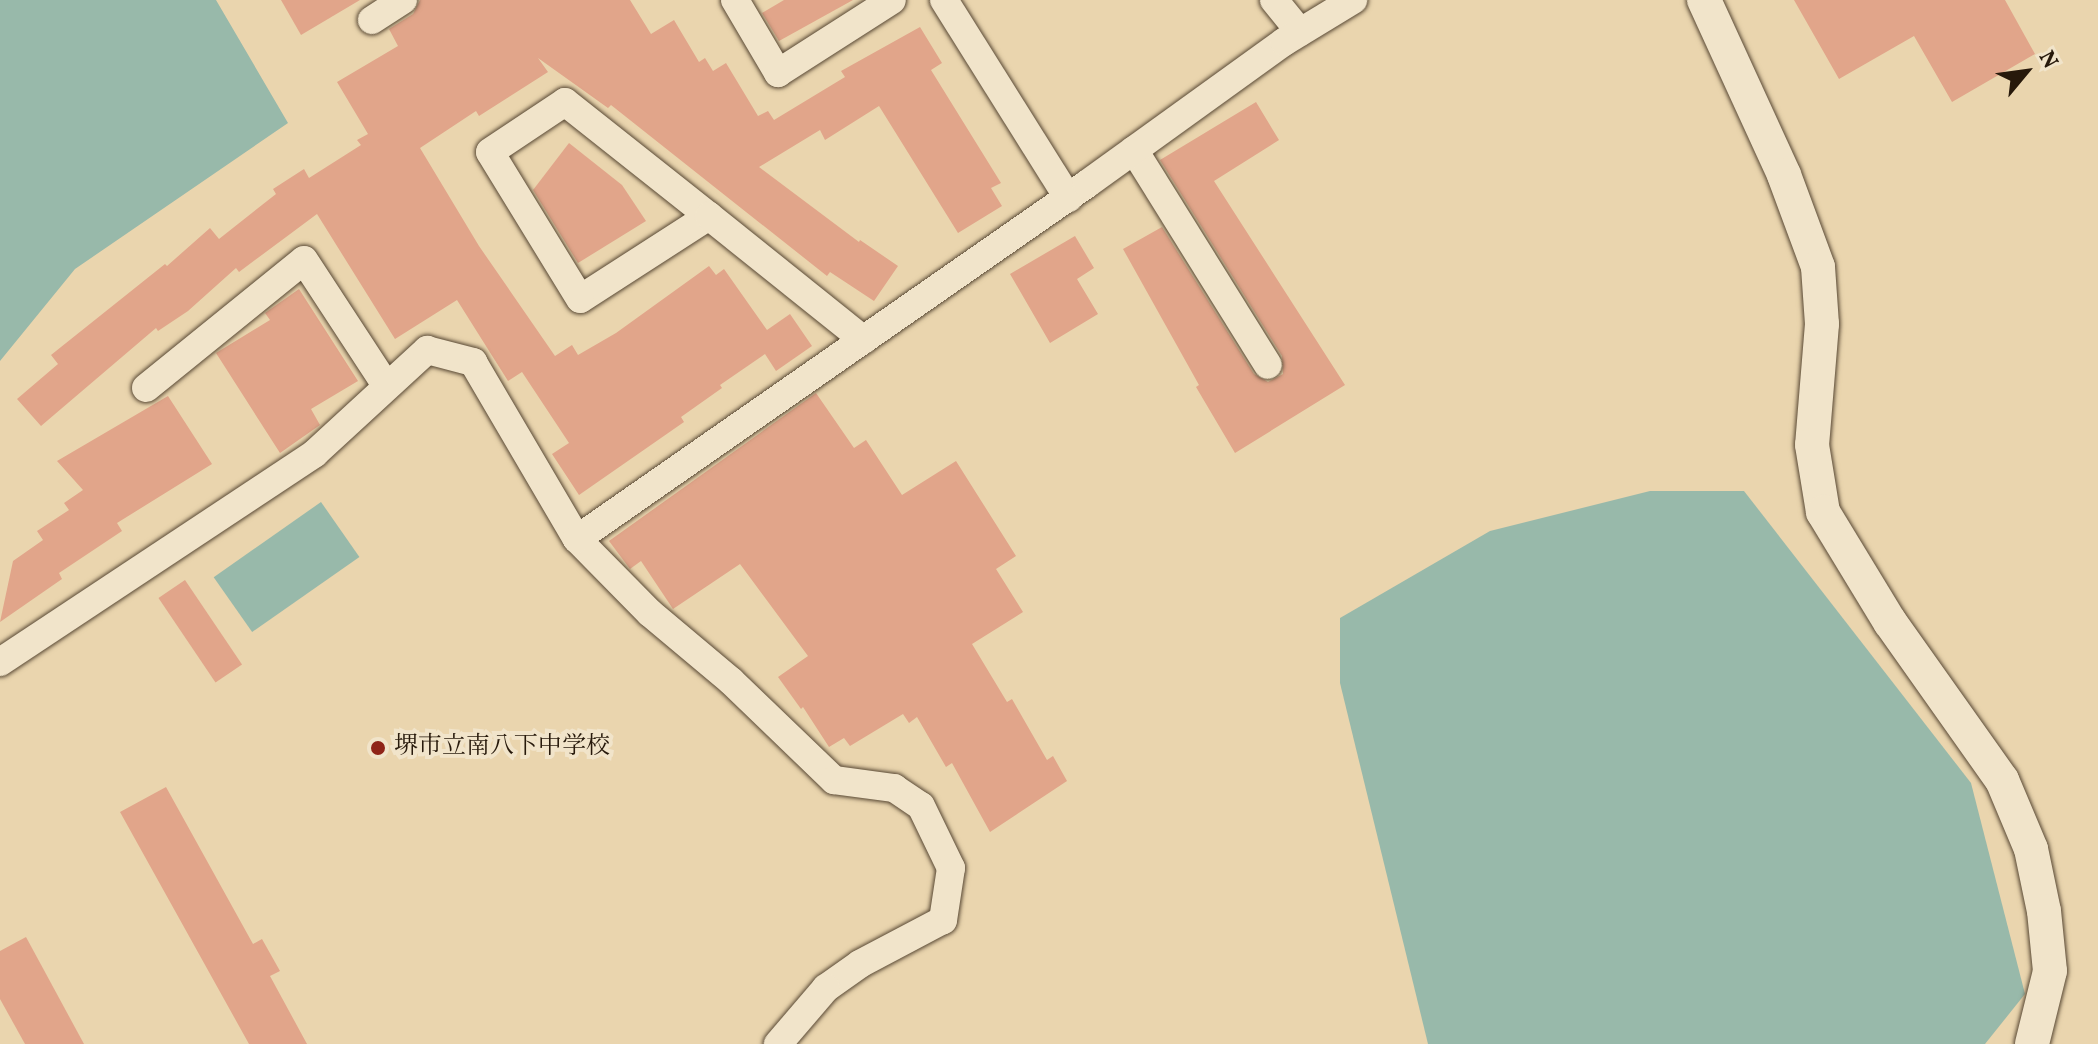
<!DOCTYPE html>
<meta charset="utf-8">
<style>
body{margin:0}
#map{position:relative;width:2098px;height:1044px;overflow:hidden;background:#ead5ae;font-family:Vollkorn,"Noto Serif JP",serif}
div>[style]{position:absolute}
.water>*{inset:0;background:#98b9aa;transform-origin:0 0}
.building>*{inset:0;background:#e1a58a;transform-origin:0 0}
.roads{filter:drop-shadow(0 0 2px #584834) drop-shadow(0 0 2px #584834)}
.minor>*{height:28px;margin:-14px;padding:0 14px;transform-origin:14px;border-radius:14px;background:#f1e4ca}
.tertiary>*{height:34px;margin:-17px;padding:0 17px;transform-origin:17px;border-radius:17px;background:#f1e4ca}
.dots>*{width:22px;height:22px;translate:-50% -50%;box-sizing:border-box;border:4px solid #f1e4ca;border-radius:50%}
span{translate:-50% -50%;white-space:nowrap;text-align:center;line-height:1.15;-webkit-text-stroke:8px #f1e4ca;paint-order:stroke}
.poi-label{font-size:24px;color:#27190b}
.left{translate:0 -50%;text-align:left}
.north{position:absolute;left:1986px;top:32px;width:80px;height:80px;-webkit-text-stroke:6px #f1e4ca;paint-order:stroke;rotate:61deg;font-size:22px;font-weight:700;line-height:32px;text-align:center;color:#27190b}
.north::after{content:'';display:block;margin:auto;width:28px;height:36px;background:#27190b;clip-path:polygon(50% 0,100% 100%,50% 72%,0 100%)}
</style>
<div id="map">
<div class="water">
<div style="clip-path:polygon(0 0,216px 0,288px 123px,75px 269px,0 361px)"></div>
<div style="clip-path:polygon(1650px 491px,1744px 491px,1971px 783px,2025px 994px,1985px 1044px,1428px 1044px,1340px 683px,1340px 618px,1490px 531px)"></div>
<div style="left:321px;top:502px;width:67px;height:131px;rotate:55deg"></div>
</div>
<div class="building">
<div style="clip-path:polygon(281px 0,360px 0,301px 35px)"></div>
<div style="clip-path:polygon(420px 0,630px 0,651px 34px,674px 20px,699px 62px,705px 58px,713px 71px,726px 63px,758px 116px,768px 111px,774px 120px,845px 77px,841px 71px,920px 27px,942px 63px,931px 70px,1001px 183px,991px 188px,1002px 206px,958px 233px,879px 106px,825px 140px,820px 130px,759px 167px,859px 242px,860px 240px,898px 266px,874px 301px,830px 272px,827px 276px,611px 105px,608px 108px,538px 58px,548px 72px,479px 116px,476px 111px,420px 148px,479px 246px,555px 356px,572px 345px,578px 355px,616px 333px,709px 266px,716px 275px,724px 269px,767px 330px,790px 314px,812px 346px,776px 371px,765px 354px,720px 385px,722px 388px,681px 417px,684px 422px,579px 495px,552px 454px,569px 443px,522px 372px,508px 381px,457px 300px,395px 339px,317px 214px,239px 272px,236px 268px,188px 311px,158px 331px,156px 328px,41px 426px,17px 399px,58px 364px,51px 355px,165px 264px,167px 266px,210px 228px,219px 239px,276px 194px,273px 189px,304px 169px,309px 178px,361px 145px,357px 140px,368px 134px,337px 82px,398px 46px,389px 29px,413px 14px)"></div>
<div style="clip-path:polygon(784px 0,853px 0,779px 41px,762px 13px)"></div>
<div style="clip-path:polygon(1794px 0,2005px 0,2035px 54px,1952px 102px,1914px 36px,1839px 79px)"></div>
<div style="clip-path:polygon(1256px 102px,1279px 140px,1214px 181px,1345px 385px,1235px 453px,1196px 387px,1199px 385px,1123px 249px,1162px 227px,1254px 374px,1268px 382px,1283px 374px,1282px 356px,1160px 160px)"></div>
<div style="clip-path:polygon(569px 143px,622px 185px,646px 221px,578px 263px,533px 190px)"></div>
<div style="clip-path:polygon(1075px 236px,1094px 268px,1077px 279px,1098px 314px,1050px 343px,1010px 274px)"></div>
<div style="clip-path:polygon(299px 289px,358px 381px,311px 409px,320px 425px,280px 453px,216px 353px,270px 320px,265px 313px)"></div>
<div style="clip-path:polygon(816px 393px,854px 448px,866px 440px,902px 495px,956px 461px,1016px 556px,996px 569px,1023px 612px,972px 644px,1007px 702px,1012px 699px,1047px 760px,1053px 756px,1067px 781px,990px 832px,952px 763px,946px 767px,917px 717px,909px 723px,903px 714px,850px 746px,844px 738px,829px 747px,803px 707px,801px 709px,778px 677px,808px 656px,740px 564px,673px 609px,641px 561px,630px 569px,609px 541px)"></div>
<div style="clip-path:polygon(168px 396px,212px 464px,117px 523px,122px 531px,59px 573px,62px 579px,0 622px,13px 561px,43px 540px,37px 531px,69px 510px,64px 503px,83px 490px,57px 461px)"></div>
<div style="left:185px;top:580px;width:102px;height:32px;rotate:56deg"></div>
<div style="clip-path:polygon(166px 787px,253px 944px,262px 939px,280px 971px,270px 976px,307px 1044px,249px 1044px,120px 812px)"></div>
<div style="clip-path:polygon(26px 937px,84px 1044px,25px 1044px,0 999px,0 951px)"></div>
</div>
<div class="roads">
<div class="minor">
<div style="left:735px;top:0;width:85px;rotate:59.5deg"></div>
<div style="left:778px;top:73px;width:135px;rotate:-32.6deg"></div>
<div style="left:944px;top:0;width:234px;rotate:57.9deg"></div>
<div style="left:1274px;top:0;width:41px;rotate:50.9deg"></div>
<div style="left:372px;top:20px;width:37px;rotate:-33deg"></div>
<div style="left:1134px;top:150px;width:253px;rotate:58.1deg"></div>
<div style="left:709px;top:216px;width:153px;rotate:147.2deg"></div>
<div style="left:580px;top:299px;width:172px;rotate:-121.5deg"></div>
<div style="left:490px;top:152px;width:90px;rotate:-33.7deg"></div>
<div style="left:565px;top:102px;width:184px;rotate:38.4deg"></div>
<div style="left:709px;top:216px;width:198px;rotate:38.7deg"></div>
<div style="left:146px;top:388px;width:203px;rotate:-39deg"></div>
<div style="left:304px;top:260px;width:148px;rotate:56.8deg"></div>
<div style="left:577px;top:539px;width:104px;rotate:45.4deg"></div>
<div style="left:650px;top:613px;width:106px;rotate:40deg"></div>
<div style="left:731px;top:681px;width:143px;rotate:43.9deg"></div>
<div style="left:834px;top:780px;width:61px;rotate:7.6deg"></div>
<div style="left:894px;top:788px;width:32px;rotate:34deg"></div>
<div style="left:921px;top:806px;width:69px;rotate:64.2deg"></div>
<div style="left:951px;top:868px;width:53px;rotate:98.7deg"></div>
<div style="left:943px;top:920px;width:94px;rotate:152.1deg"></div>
<div style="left:860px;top:964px;width:42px;rotate:144.8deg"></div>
<div style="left:826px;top:988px;width:74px;rotate:130.6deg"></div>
<div style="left:0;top:662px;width:377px;rotate:-33.5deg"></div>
<div style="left:314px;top:454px;width:154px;rotate:-42.6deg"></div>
<div style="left:427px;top:350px;width:48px;rotate:14.6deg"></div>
<div style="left:473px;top:362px;width:205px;rotate:59.6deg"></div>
<div style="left:577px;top:539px;width:621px;rotate:-34.84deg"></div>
<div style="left:1087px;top:184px;width:243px;rotate:-35.8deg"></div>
<div style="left:1284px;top:42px;width:81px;rotate:-31.3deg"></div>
</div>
<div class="tertiary">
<div style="left:1704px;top:0;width:192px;rotate:65.4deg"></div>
<div style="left:1784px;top:175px;width:98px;rotate:69.7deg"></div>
<div style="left:1818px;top:267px;width:57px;rotate:86deg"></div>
<div style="left:1822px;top:324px;width:121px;rotate:94.7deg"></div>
<div style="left:1812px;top:445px;width:68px;rotate:80.7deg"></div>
<div style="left:1823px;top:512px;width:129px;rotate:58.7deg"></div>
<div style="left:1890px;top:622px;width:194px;rotate:54.7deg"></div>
<div style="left:2002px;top:780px;width:75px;rotate:67.2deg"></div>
<div style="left:2031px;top:849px;width:63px;rotate:78.2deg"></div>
<div style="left:2044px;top:911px;width:60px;rotate:84.3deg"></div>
<div style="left:2050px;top:971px;width:75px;rotate:103.9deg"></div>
</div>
</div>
<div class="dots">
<div style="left:378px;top:748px;background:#8f2418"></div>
</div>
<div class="poi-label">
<span class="left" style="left:394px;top:748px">堺市立南八下中学校</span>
</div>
<div class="north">N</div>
</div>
